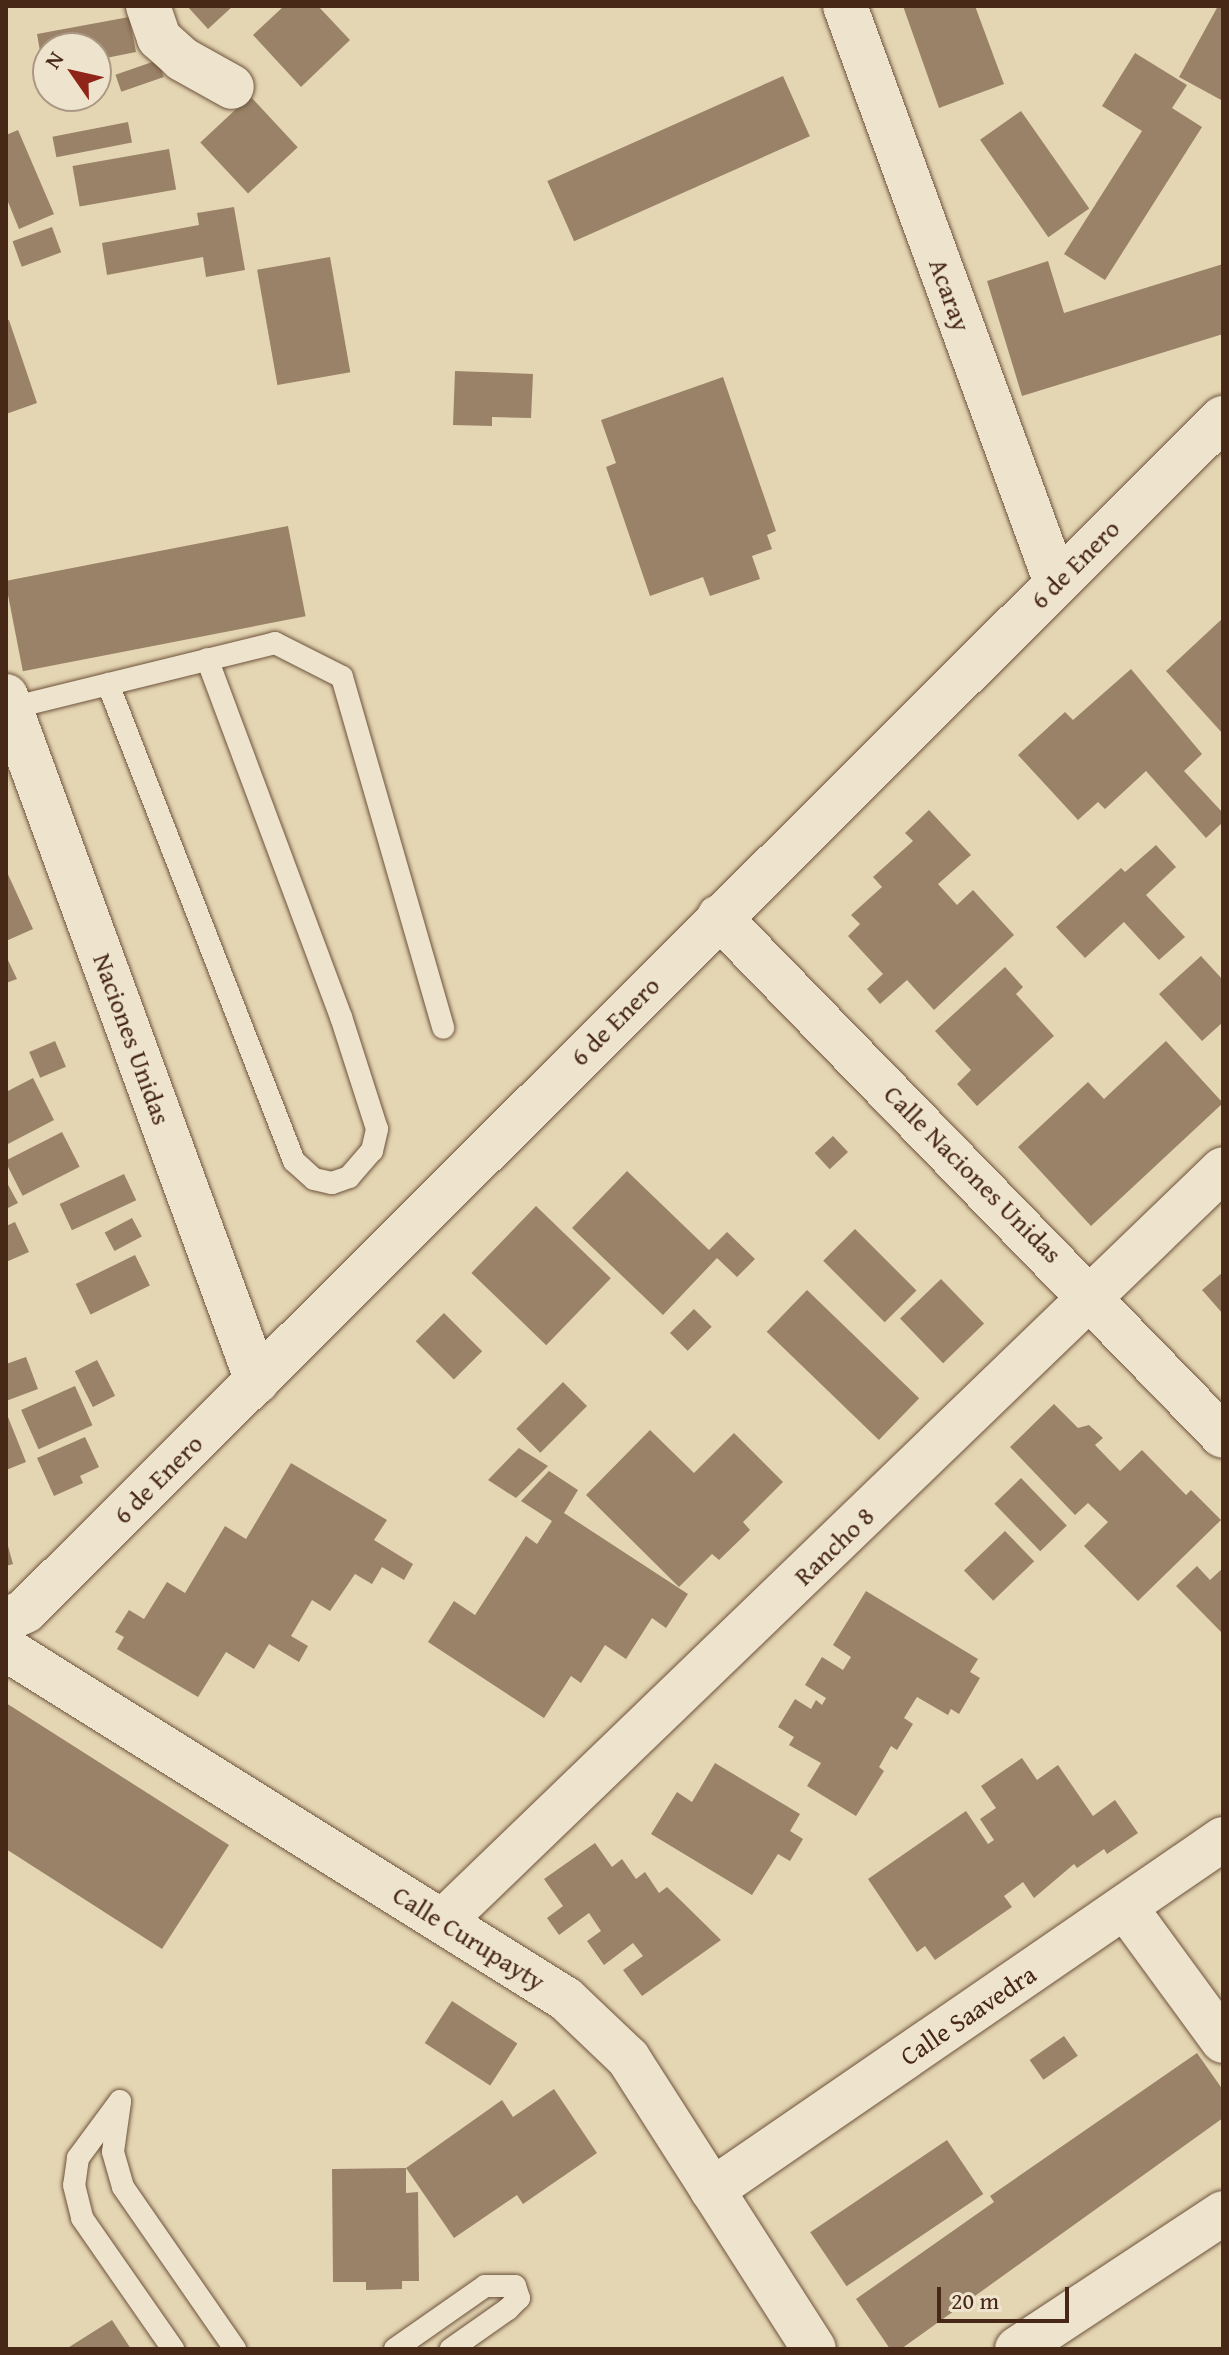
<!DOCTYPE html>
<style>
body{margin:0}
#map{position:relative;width:1229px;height:2355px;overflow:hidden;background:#e5d6b3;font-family:"Gentium Book Plus",serif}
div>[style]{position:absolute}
.building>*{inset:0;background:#998267;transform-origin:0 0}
.roads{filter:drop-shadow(0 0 2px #6e533c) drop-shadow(0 0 2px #6e533c)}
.service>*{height:22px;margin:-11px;padding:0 11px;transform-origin:11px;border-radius:11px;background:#eee4ce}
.minor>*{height:44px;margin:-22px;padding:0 22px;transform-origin:22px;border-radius:22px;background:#eee4ce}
.secondary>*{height:44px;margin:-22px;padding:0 22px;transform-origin:22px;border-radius:22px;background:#eee4ce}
span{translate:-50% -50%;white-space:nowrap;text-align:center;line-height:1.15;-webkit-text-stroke:6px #eee4ce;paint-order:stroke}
.street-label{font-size:26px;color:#472715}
.frame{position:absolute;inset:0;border:8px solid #472715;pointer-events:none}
.north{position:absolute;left:32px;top:32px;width:80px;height:80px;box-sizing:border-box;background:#eee4ce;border:2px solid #ab9884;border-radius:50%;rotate:304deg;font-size:22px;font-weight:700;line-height:32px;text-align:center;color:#472715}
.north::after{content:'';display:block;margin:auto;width:28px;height:36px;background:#8f2418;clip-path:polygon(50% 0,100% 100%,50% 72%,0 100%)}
.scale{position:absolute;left:937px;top:2287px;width:132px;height:36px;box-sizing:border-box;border:4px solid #472715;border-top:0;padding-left:10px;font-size:24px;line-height:28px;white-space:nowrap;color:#472715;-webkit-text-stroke:6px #eee4ce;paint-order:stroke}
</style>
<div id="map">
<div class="building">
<div style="clip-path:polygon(187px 6px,233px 6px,208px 29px)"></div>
<div style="clip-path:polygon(284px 6px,318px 6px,350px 40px,301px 87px,253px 35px)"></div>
<div style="clip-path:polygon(903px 6px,975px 6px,1004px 84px,939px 108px)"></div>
<div style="clip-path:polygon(1218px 6px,1223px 6px,1223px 101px,1179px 77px)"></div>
<div style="clip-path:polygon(129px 17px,136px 52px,96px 60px,96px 48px,48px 48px,48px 69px,43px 69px,37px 34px)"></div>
<div style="clip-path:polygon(1135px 53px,1187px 85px,1172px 108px,1202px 127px,1105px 280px,1064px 254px,1142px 131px,1102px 106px)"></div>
<div style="left:158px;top:60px;width:18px;height:45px;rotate:71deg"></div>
<div style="left:783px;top:76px;width:66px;height:258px;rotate:66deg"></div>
<div style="left:250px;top:96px;width:70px;height:68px;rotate:47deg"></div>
<div style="left:1021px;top:111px;width:119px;height:50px;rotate:55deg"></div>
<div style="left:128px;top:122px;width:21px;height:77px;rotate:79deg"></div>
<div style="clip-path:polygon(18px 130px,54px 214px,19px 229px,6px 197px,6px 135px)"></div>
<div style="left:169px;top:149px;width:41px;height:98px;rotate:80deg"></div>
<div style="clip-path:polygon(234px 207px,245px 270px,206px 277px,203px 257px,107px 275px,102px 243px,199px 225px,197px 213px)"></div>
<div style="left:52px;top:227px;width:27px;height:42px;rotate:70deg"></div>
<div style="left:330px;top:257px;width:117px;height:74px;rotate:80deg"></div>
<div style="clip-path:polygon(1048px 261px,1064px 313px,1223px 264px,1223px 334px,1022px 396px,987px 281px)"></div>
<div style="clip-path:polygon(9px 320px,37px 403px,6px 414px,6px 321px)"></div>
<div style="clip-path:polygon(455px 371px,533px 374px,531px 418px,492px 417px,492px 426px,453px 425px)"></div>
<div style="clip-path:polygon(723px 377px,776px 531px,767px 535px,772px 549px,752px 556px,760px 579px,710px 596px,703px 577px,650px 596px,606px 467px,616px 463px,601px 420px)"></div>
<div style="left:288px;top:526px;width:92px;height:288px;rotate:79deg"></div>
<div style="clip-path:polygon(1223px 618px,1223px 734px,1166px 671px)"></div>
<div style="clip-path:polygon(1131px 669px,1202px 754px,1184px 771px,1223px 813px,1223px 822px,1206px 838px,1146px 771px,1105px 809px,1098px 802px,1078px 820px,1018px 755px,1065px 712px,1073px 720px)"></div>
<div style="clip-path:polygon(929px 810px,971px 855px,938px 884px,957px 905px,973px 890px,1014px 935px,934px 1010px,907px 980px,880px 1004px,867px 989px,883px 974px,848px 936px,860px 924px,851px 915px,882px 887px,873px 877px,913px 841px,905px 833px)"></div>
<div style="clip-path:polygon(1156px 845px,1176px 867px,1146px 895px,1185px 937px,1159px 960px,1124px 922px,1085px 958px,1056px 927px,1121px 868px,1125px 872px)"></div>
<div style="clip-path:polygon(6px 870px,33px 929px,6px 941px)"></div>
<div style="clip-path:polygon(6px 956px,17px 979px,6px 983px)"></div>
<div style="clip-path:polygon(1201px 956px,1223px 980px,1223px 1022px,1202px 1041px,1159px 994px)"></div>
<div style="clip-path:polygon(1005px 967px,1023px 987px,1016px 994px,1054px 1036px,977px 1106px,957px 1084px,971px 1070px,935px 1031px)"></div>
<div style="left:55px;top:1041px;width:28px;height:28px;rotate:67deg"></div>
<div style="clip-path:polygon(1166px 1041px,1223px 1103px,1091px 1226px,1018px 1147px,1088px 1082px,1104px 1099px)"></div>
<div style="clip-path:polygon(33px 1078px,54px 1120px,6px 1145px,6px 1092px)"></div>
<div style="left:62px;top:1132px;width:39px;height:64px;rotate:63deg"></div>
<div style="left:833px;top:1136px;width:22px;height:25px;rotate:47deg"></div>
<div style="clip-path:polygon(627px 1171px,709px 1250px,727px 1232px,755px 1259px,737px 1277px,717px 1258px,663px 1315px,572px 1228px)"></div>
<div style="left:124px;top:1174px;width:29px;height:71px;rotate:65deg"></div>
<div style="clip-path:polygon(6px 1181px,18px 1203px,6px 1209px)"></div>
<div style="left:536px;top:1206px;width:104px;height:93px;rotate:44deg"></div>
<div style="left:132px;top:1218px;width:21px;height:31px;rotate:62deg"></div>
<div style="clip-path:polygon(15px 1222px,29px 1252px,6px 1262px,6px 1226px)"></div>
<div style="left:855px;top:1229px;width:87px;height:45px;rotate:45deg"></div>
<div style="left:135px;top:1255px;width:34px;height:66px;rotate:64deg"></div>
<div style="clip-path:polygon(1223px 1272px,1223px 1314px,1202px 1290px)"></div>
<div style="left:941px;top:1279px;width:62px;height:57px;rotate:46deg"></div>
<div style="left:807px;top:1290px;width:156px;height:58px;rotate:44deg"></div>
<div style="left:694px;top:1309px;width:25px;height:34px;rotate:45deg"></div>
<div style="left:444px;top:1313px;width:54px;height:40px;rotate:45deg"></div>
<div style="clip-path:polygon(26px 1357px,38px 1389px,6px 1401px,6px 1364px)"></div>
<div style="left:97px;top:1360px;width:40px;height:25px;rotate:63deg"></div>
<div style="left:563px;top:1382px;width:34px;height:66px;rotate:45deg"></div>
<div style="left:75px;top:1386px;width:43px;height:59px;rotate:66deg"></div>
<div style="clip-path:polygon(1054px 1404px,1078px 1428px,1089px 1425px,1103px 1438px,1095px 1445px,1120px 1471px,1142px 1450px,1186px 1495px,1191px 1490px,1221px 1520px,1138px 1601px,1084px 1546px,1108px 1522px,1088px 1503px,1075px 1515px,1010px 1447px)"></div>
<div style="clip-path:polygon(6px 1412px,26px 1462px,6px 1470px)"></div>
<div style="clip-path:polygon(650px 1430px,694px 1473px,734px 1433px,783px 1482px,743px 1522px,750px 1530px,719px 1560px,712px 1554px,679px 1587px,586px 1495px)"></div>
<div style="clip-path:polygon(85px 1437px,99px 1467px,80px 1476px,83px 1483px,54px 1496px,37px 1458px)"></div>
<div style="clip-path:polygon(519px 1448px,548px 1466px,516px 1498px,488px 1480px)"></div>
<div style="clip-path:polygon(291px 1463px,387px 1520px,374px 1540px,413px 1564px,404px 1580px,382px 1567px,372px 1584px,355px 1574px,330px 1611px,312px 1600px,291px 1636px,308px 1646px,299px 1662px,269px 1644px,254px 1669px,226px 1652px,198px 1697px,117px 1649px,124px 1637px,115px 1632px,129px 1610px,144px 1619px,167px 1582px,185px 1593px,225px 1526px,246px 1539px)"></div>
<div style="clip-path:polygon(549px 1471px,578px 1490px,564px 1513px,688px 1594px,666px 1628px,652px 1618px,626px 1659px,605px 1645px,581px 1683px,571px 1676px,544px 1718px,428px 1642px,454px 1601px,475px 1615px,526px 1536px,537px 1544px,552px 1521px,521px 1501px)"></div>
<div style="left:1021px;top:1478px;width:66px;height:37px;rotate:46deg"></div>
<div style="left:1005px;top:1531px;width:42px;height:57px;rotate:46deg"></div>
<div style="clip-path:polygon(6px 1539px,13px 1564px,6px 1566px)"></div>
<div style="clip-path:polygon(1197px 1566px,1210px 1580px,1223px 1568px,1223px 1634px,1176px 1586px)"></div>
<div style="clip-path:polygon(866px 1591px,978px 1659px,970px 1672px,980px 1678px,959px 1714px,951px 1709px,948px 1715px,917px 1697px,904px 1718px,913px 1724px,897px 1750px,891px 1746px,879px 1767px,884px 1771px,856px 1816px,807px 1786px,821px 1763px,789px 1745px,794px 1737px,778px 1727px,795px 1699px,811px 1709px,816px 1700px,822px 1705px,826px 1698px,805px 1685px,822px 1657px,843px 1670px,851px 1657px,833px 1645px)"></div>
<div style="clip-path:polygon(6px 1703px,229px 1845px,162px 1949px,6px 1849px)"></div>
<div style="clip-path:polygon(1022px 1758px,1037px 1780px,1058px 1765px,1093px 1816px,1115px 1800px,1138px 1833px,1107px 1854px,1104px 1849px,1077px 1868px,1074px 1864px,1034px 1898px,1023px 1882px,1004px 1896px,1012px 1907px,935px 1960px,925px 1946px,917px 1952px,868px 1879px,966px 1811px,988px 1844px,994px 1840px,980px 1819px,996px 1808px,981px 1786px)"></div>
<div style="clip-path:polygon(715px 1763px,800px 1814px,790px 1831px,803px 1839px,790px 1861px,778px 1854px,752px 1895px,651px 1834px,677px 1792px,692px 1802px)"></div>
<div style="clip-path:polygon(595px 1843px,612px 1867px,622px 1859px,636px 1879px,645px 1872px,659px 1893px,667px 1887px,721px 1940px,642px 1996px,623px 1970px,643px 1956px,633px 1943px,604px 1965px,587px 1941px,601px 1931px,589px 1913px,559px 1935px,547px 1918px,563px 1906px,544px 1879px)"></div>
<div style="left:452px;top:2001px;width:78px;height:50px;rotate:33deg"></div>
<div style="left:1064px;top:2036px;width:24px;height:42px;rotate:55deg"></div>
<div style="clip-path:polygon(1197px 2053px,1223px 2090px,1223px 2118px,901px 2349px,890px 2349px,856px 2299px,994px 2202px,990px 2196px)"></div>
<div style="clip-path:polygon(554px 2089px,597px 2153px,523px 2204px,517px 2195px,454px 2238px,406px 2168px,406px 2193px,418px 2192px,419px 2281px,402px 2281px,402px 2289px,366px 2290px,366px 2282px,333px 2282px,332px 2169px,406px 2168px,502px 2100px,513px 2117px)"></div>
<div style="left:947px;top:2140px;width:65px;height:165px;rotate:56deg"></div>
<div style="clip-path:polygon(112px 2320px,131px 2349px,66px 2349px)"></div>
</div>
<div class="roads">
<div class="service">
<div style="left:108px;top:684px;width:512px;rotate:68.7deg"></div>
<div style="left:294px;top:1161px;width:27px;rotate:42deg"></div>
<div style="left:314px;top:1179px;width:18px;rotate:13deg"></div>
<div style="left:332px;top:1183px;width:18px;rotate:-19deg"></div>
<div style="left:349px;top:1177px;width:35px;rotate:-49deg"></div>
<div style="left:372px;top:1151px;width:23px;rotate:-77deg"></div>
<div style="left:377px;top:1129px;width:118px;rotate:-107.8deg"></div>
<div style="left:341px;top:1017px;width:382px;rotate:-110.5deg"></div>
<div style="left:11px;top:708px;width:272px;rotate:-13.8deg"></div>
<div style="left:275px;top:643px;width:75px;rotate:26.9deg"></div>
<div style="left:342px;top:677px;width:365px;rotate:73.9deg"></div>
<div style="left:120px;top:2101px;width:71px;rotate:126.4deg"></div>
<div style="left:78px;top:2158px;width:27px;rotate:98deg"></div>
<div style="left:74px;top:2185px;width:34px;rotate:76deg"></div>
<div style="left:82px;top:2218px;width:160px;rotate:55.2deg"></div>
<div style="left:120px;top:2102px;width:50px;rotate:98deg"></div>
<div style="left:113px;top:2152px;width:36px;rotate:74deg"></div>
<div style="left:123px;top:2187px;width:197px;rotate:55.3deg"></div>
<div style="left:395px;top:2349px;width:110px;rotate:-35deg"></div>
<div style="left:485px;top:2286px;width:30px"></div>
<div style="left:515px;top:2286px;width:13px;rotate:72deg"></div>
<div style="left:519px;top:2298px;width:16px;rotate:135deg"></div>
<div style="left:508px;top:2309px;width:70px;rotate:144.9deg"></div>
</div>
<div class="minor">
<div style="left:148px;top:6px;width:34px;rotate:71deg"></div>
<div style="left:159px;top:38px;width:31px;rotate:42deg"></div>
<div style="left:182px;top:59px;width:57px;rotate:29.2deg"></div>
<div style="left:845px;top:6px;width:614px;rotate:69.91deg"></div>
<div style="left:6px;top:696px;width:730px;rotate:69.88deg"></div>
<div style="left:719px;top:917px;width:723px;rotate:45.84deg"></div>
<div style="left:6px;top:1649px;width:660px;rotate:32.01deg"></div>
<div style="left:566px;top:1999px;width:86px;rotate:43.6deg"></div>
<div style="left:628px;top:2058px;width:345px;rotate:57.4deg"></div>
<div style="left:1125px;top:1907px;width:166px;rotate:53.8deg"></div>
<div style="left:443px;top:1921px;width:1083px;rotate:-43.95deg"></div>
<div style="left:712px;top:2190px;width:620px;rotate:-34.48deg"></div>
<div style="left:1017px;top:2349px;width:247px;rotate:-33.4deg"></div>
</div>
<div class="secondary">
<div style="left:6px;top:1620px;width:21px;rotate:-25deg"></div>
<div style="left:25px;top:1611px;width:1691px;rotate:-44.88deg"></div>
</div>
</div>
<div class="street-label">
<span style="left:950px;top:295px;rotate:70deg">Acaray</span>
<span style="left:1075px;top:564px;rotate:-45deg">6 de Enero</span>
<span style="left:615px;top:1021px;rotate:-45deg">6 de Enero</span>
<span style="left:132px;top:1039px;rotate:70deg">Naciones Unidas</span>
<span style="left:973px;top:1174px;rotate:45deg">Calle Naciones Unidas</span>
<span style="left:158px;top:1479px;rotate:-45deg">6 de Enero</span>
<span style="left:834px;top:1546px;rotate:-44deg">Rancho 8</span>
<span style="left:469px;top:1938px;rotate:32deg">Calle Curupayty</span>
<span style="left:968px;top:2015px;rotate:-34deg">Calle Saavedra</span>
</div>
<div class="frame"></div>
<div class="north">N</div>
<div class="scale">20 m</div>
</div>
